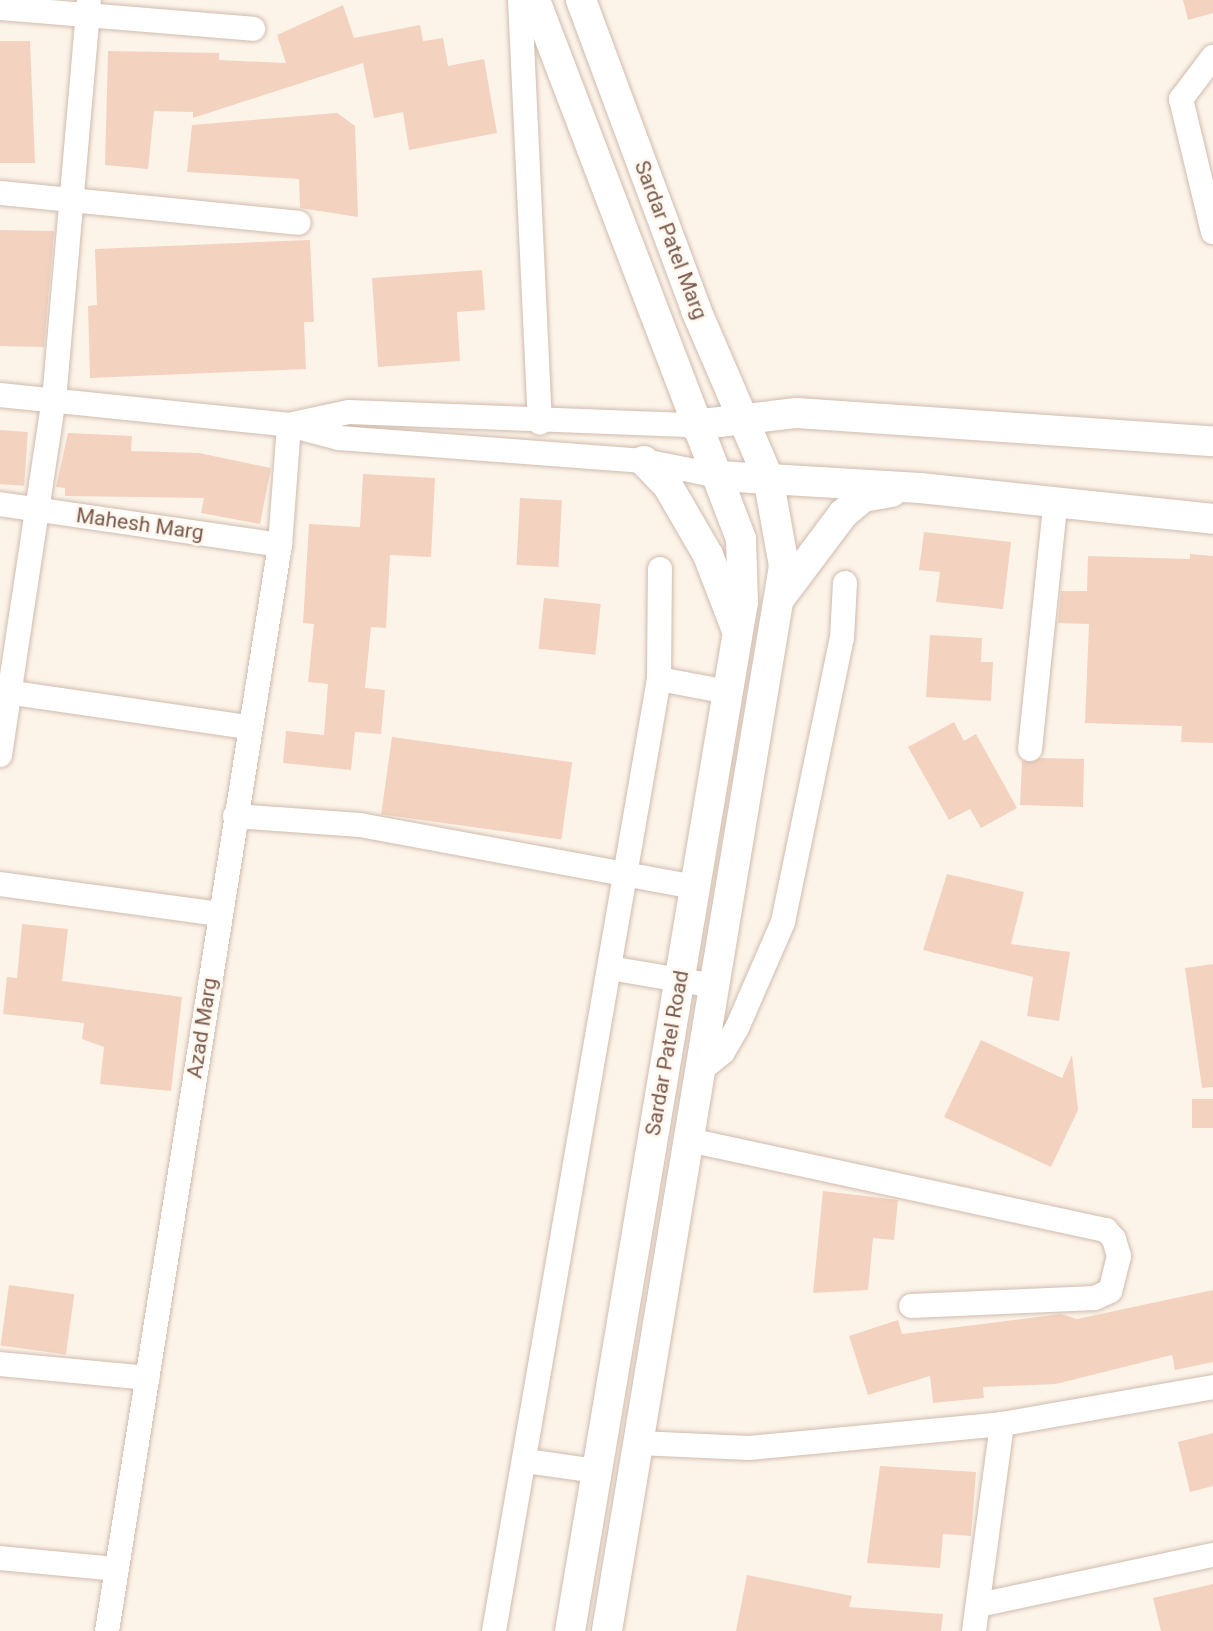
<!DOCTYPE html>
<style>
body{margin:0}
#map{position:relative;width:1213px;height:1631px;overflow:hidden;background:#fdf4e9;font-family:Roboto,sans-serif}
div>[style]{position:absolute}
.building>*{inset:0;background:#f3d2c0;transform-origin:0 0}
.roads{filter:drop-shadow(0 0 2px #d0bbae) drop-shadow(0 0 2px #d0bbae)}
.minor>*{height:24px;margin:-12px;padding:0 12px;transform-origin:12px;border-radius:12px;background:#fff}
.tertiary>*{height:30px;margin:-15px;padding:0 15px;transform-origin:15px;border-radius:15px;background:#fff}
span{translate:-50% -50%;white-space:nowrap;text-align:center;line-height:1.15;-webkit-text-stroke:6px #fff8f0;paint-order:stroke}
.street-label{font-size:21px;color:#79594c}
</style>
<div id="map">
<div class="building">
<div style="clip-path:polygon(1183px 0,1213px 0,1213px 13px,1188px 20px)"></div>
<div style="clip-path:polygon(343px 5px,354px 38px,420px 25px,423px 41px,443px 38px,448px 66px,484px 59px,497px 133px,409px 150px,403px 112px,374px 118px,363px 63px,193px 118px,193px 112px,154px 111px,148px 169px,105px 165px,108px 51px,219px 53px,219px 60px,286px 63px,277px 35px)"></div>
<div style="clip-path:polygon(0 41px,30px 41px,35px 163px,0 163px)"></div>
<div style="clip-path:polygon(337px 113px,355px 126px,358px 217px,300px 208px,299px 179px,187px 172px,192px 125px)"></div>
<div style="clip-path:polygon(0 230px,54px 231px,44px 347px,0 346px)"></div>
<div style="clip-path:polygon(310px 240px,314px 322px,304px 322px,306px 369px,90px 378px,88px 306px,97px 305px,95px 249px)"></div>
<div style="clip-path:polygon(482px 270px,485px 310px,457px 312px,460px 361px,378px 367px,372px 278px)"></div>
<div style="left:0;top:430px;width:28px;height:54px;rotate:4deg"></div>
<div style="clip-path:polygon(68px 433px,132px 436px,131px 451px,199px 453px,271px 468px,260px 524px,201px 513px,204px 498px,65px 496px,65px 488px,56px 487px)"></div>
<div style="clip-path:polygon(363px 474px,435px 478px,431px 557px,390px 555px,386px 628px,371px 627px,365px 688px,385px 690px,381px 734px,355px 732px,351px 770px,283px 763px,286px 731px,324px 735px,328px 684px,308px 682px,314px 624px,303px 623px,309px 524px,360px 527px)"></div>
<div style="left:520px;top:498px;width:42px;height:67px;rotate:3deg"></div>
<div style="clip-path:polygon(924px 532px,1011px 542px,1003px 609px,936px 602px,940px 572px,919px 570px)"></div>
<div style="clip-path:polygon(1190px 554px,1213px 556px,1213px 743px,1181px 742px,1182px 726px,1085px 723px,1089px 624px,1058px 623px,1061px 591px,1087px 591px,1088px 556px,1190px 559px)"></div>
<div style="left:544px;top:598px;width:57px;height:51px;rotate:6deg"></div>
<div style="clip-path:polygon(930px 635px,982px 638px,981px 662px,993px 662px,991px 701px,926px 697px)"></div>
<div style="clip-path:polygon(954px 722px,964px 741px,976px 734px,1017px 808px,981px 828px,970px 809px,949px 820px,908px 747px)"></div>
<div style="left:392px;top:737px;width:182px;height:78px;rotate:8deg"></div>
<div style="clip-path:polygon(1042px 758px,1084px 759px,1083px 807px,1020px 805px,1022px 761px)"></div>
<div style="clip-path:polygon(947px 874px,1024px 892px,1011px 944px,1070px 952px,1059px 1021px,1027px 1016px,1033px 977px,923px 950px)"></div>
<div style="clip-path:polygon(22px 924px,68px 929px,62px 981px,182px 997px,171px 1091px,100px 1084px,104px 1047px,82px 1039px,84px 1023px,3px 1014px,7px 977px,17px 978px)"></div>
<div style="clip-path:polygon(1213px 964px,1213px 1087px,1202px 1088px,1185px 968px)"></div>
<div style="clip-path:polygon(981px 1040px,1062px 1078px,1072px 1055px,1078px 1110px,1051px 1167px,944px 1117px)"></div>
<div style="left:1213px;top:1099px;width:29px;height:21px;rotate:90deg"></div>
<div style="clip-path:polygon(823px 1191px,898px 1200px,894px 1240px,873px 1238px,868px 1290px,813px 1293px)"></div>
<div style="left:9px;top:1285px;width:66px;height:61px;rotate:8deg"></div>
<div style="clip-path:polygon(1213px 1290px,1213px 1362px,1175px 1370px,1172px 1355px,1056px 1384px,983px 1387px,984px 1398px,933px 1403px,930px 1376px,868px 1395px,849px 1336px,898px 1320px,902px 1334px,1061px 1314px,1077px 1319px)"></div>
<div style="clip-path:polygon(1213px 1433px,1213px 1486px,1190px 1492px,1178px 1442px)"></div>
<div style="clip-path:polygon(880px 1466px,976px 1472px,971px 1536px,943px 1534px,940px 1568px,867px 1563px)"></div>
<div style="clip-path:polygon(747px 1575px,852px 1596px,849px 1607px,943px 1614px,941px 1631px,736px 1631px)"></div>
<div style="clip-path:polygon(1213px 1584px,1213px 1631px,1161px 1631px,1153px 1598px)"></div>
</div>
<div class="roads">
<div class="minor">
<div style="left:520px;top:0;width:423px;rotate:87.3deg"></div>
<div style="left:0;top:8px;width:254px;rotate:4.7deg"></div>
<div style="left:1213px;top:57px;width:53px;rotate:127.3deg"></div>
<div style="left:1181px;top:99px;width:137px;rotate:76.5deg"></div>
<div style="left:0;top:193px;width:300px;rotate:5.7deg"></div>
<div style="left:0;top:395px;width:291px;rotate:5.9deg"></div>
<div style="left:289px;top:425px;width:52px;rotate:14.6deg"></div>
<div style="left:339px;top:438px;width:306px;rotate:4.3deg"></div>
<div style="left:644px;top:461px;width:76px;rotate:11.3deg"></div>
<div style="left:293px;top:424px;width:57px;rotate:-12.1deg"></div>
<div style="left:349px;top:412px;width:344px;rotate:2.2deg"></div>
<div style="left:0;top:504px;width:283px;rotate:8.3deg"></div>
<div style="left:659px;top:679px;width:70px;rotate:10.7deg"></div>
<div style="left:0;top:691px;width:251px;rotate:8.3deg"></div>
<div style="left:1030px;top:749px;width:244px;rotate:-84.1deg"></div>
<div style="left:0;top:755px;width:359px;rotate:-81.4deg"></div>
<div style="left:54px;top:400px;width:402px;rotate:-85deg"></div>
<div style="left:235px;top:816px;width:125px;rotate:4.1deg"></div>
<div style="left:360px;top:825px;width:341px;rotate:10.5deg"></div>
<div style="left:0;top:884px;width:222px;rotate:7.8deg"></div>
<div style="left:610px;top:968px;width:107px;rotate:9.7deg"></div>
<div style="left:701px;top:1070px;width:28px;rotate:-39deg"></div>
<div style="left:723px;top:1052px;width:28px;rotate:-60deg"></div>
<div style="left:737px;top:1028px;width:116px;rotate:-66.5deg"></div>
<div style="left:783px;top:922px;width:290px;rotate:-78.3deg"></div>
<div style="left:842px;top:638px;width:55px;rotate:-86.9deg"></div>
<div style="left:689px;top:1140px;width:427px;rotate:12.2deg"></div>
<div style="left:1106px;top:1230px;width:12px;rotate:48deg"></div>
<div style="left:1114px;top:1239px;width:18px;rotate:74deg"></div>
<div style="left:1119px;top:1256px;width:36px;rotate:104deg"></div>
<div style="left:1110px;top:1291px;width:17px;rotate:155deg"></div>
<div style="left:1095px;top:1298px;width:184px;rotate:177.5deg"></div>
<div style="left:0;top:1364px;width:148px;rotate:5.4deg"></div>
<div style="left:638px;top:1443px;width:111px;rotate:2.6deg"></div>
<div style="left:749px;top:1448px;width:254px;rotate:-5.4deg"></div>
<div style="left:1002px;top:1424px;width:214px;rotate:-9.9deg"></div>
<div style="left:526px;top:1461px;width:72px;rotate:8deg"></div>
<div style="left:0;top:1558px;width:117px;rotate:5.4deg"></div>
<div style="left:979px;top:1605px;width:239px;rotate:-12.1deg"></div>
<div style="left:107px;top:1631px;width:1100px;rotate:-80.95deg"></div>
<div style="left:280px;top:545px;width:120px;rotate:-85.7deg"></div>
<div style="left:494px;top:1631px;width:966px;rotate:-80.17deg"></div>
<div style="left:659px;top:679px;width:110px;rotate:-89.5deg"></div>
<div style="left:974px;top:1631px;width:209px;rotate:-82.3deg"></div>
</div>
<div class="tertiary">
<div style="left:535px;top:0;width:577px;rotate:69.08deg"></div>
<div style="left:741px;top:539px;width:63px;rotate:88.2deg"></div>
<div style="left:743px;top:602px;width:1043px;rotate:99.54deg"></div>
<div style="left:581px;top:0;width:331px;rotate:69.6deg"></div>
<div style="left:696px;top:310px;width:182px;rotate:66.7deg"></div>
<div style="left:768px;top:477px;width:90px;rotate:79.8deg"></div>
<div style="left:784px;top:566px;width:1080px;rotate:99.44deg"></div>
<div style="left:693px;top:425px;width:105px;rotate:-6.6deg"></div>
<div style="left:797px;top:413px;width:417px;rotate:3.9deg"></div>
<div style="left:644px;top:461px;width:35px;rotate:46deg"></div>
<div style="left:668px;top:486px;width:80px;rotate:59.9deg"></div>
<div style="left:708px;top:555px;width:78px;rotate:69deg"></div>
<div style="left:719px;top:476px;width:201px;rotate:3.4deg"></div>
<div style="left:920px;top:488px;width:295px;rotate:6deg"></div>
<div style="left:780px;top:598px;width:105px;rotate:-53.1deg"></div>
<div style="left:843px;top:514px;width:26px;rotate:-40deg"></div>
<div style="left:863px;top:497px;width:29px;rotate:-10deg"></div>
</div>
</div>
<div class="street-label">
<span style="left:671px;top:240px;rotate:69deg">Sardar Patel Marg</span>
<span style="left:140px;top:524px;rotate:8deg">Mahesh Marg</span>
<span style="left:202px;top:1028px;rotate:-81deg">Azad Marg</span>
<span style="left:667px;top:1053px;rotate:-80deg">Sardar Patel Road</span>
</div>
</div>
